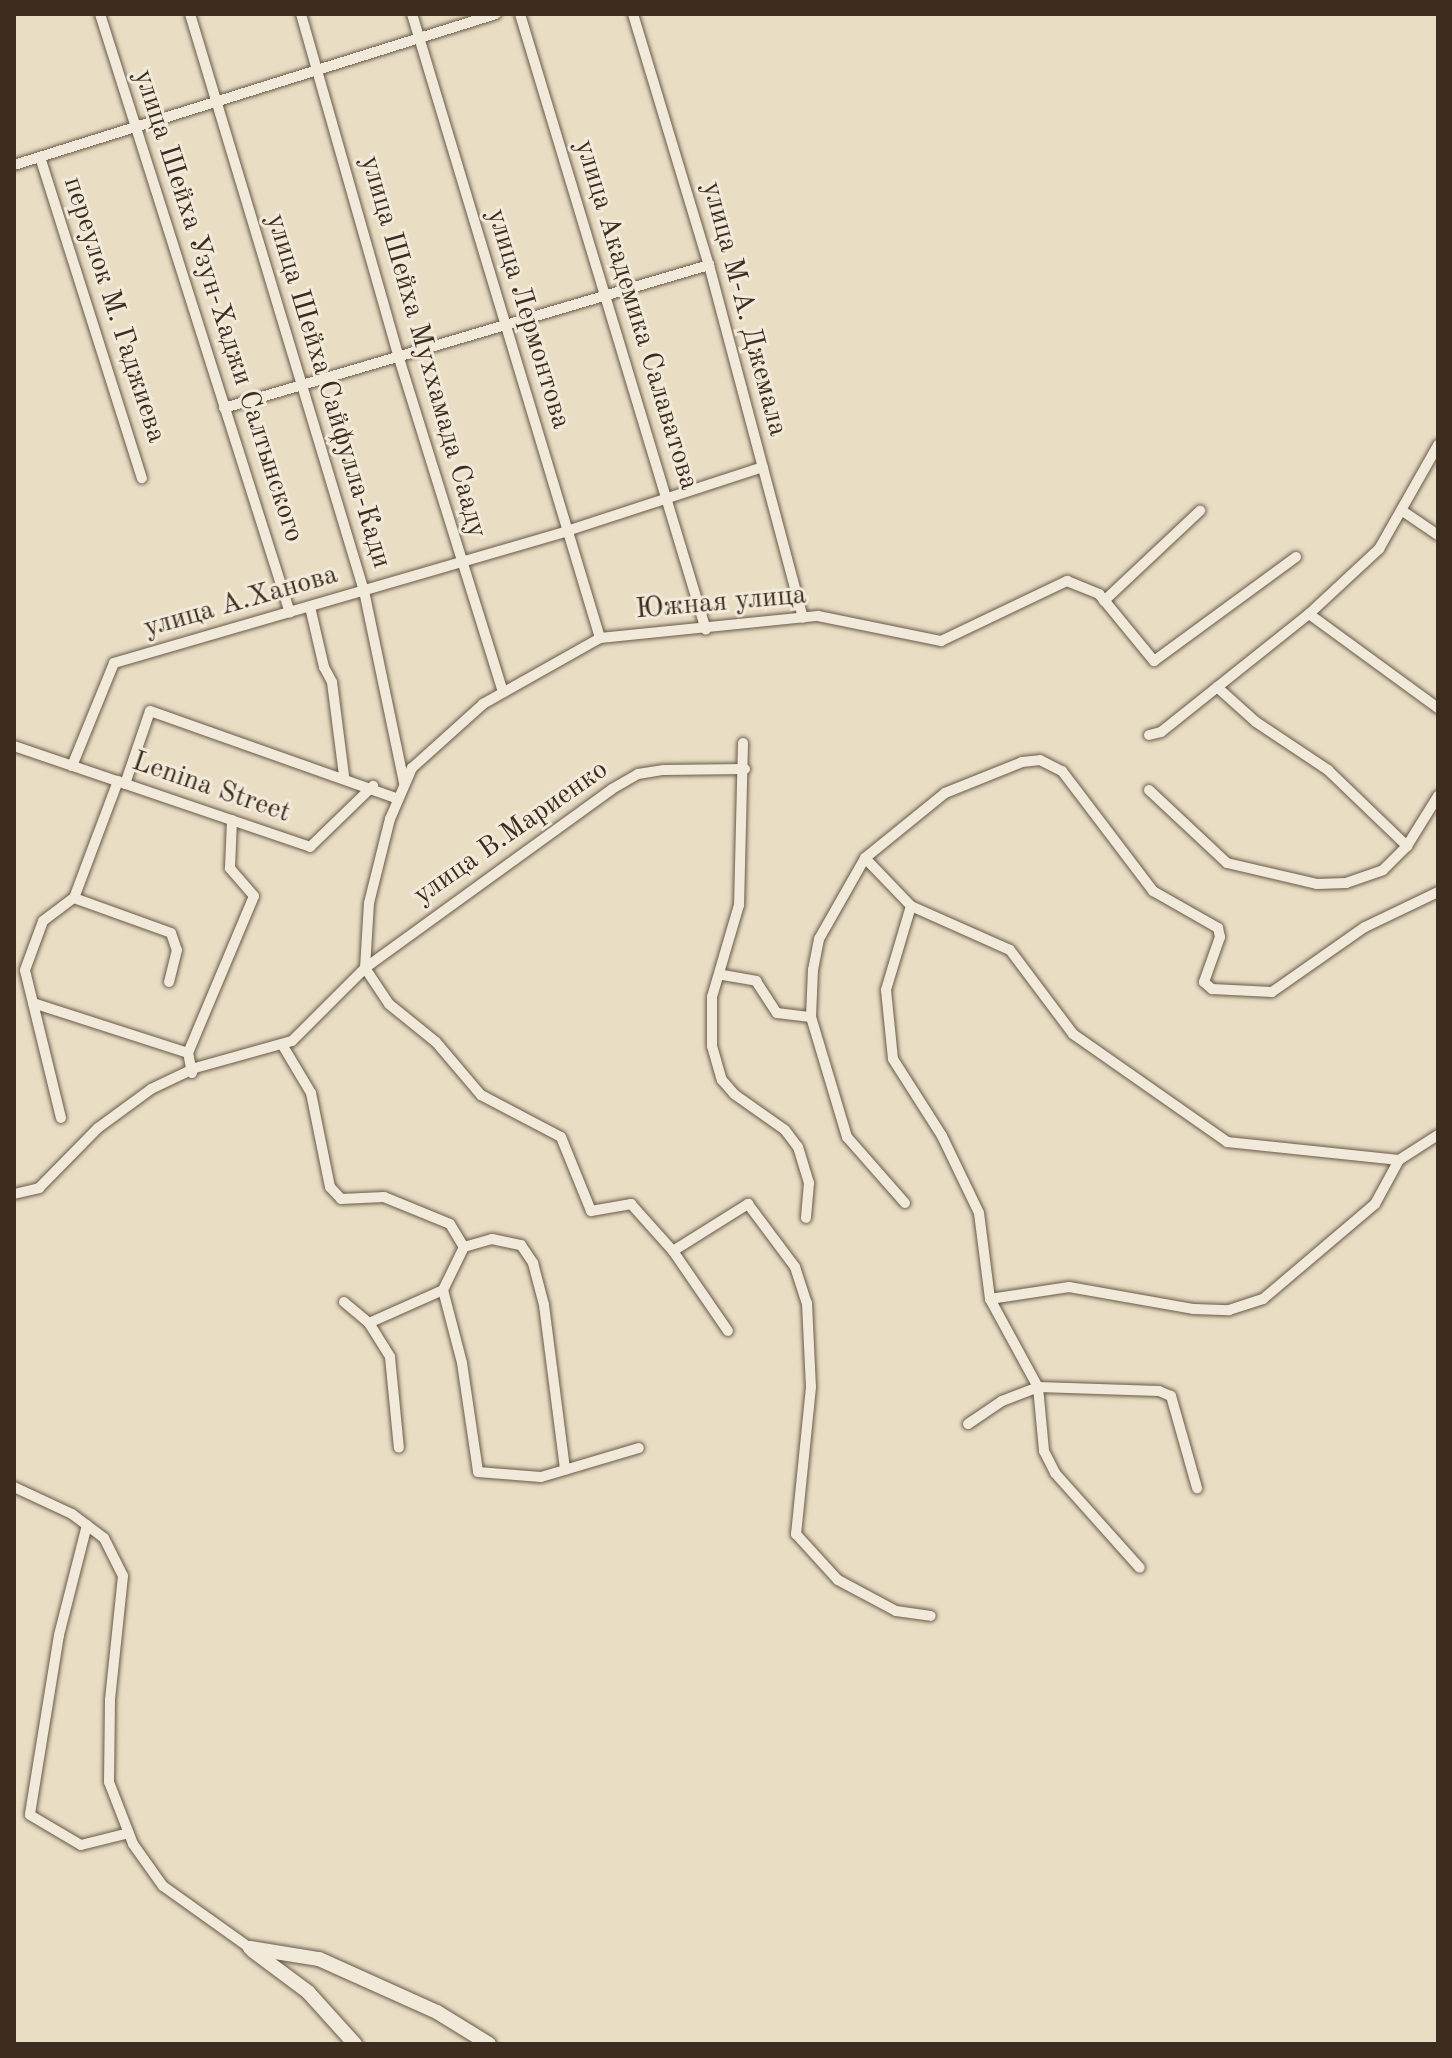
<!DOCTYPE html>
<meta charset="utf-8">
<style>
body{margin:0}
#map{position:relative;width:1452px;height:2058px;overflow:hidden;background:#e9ddc4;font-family:"Old Standard TT",serif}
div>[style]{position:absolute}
.roads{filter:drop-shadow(0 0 2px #685949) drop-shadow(0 0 2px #685949)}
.street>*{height:10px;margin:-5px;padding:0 5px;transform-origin:5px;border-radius:5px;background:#f1e9d9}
.secondary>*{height:14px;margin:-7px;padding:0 7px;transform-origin:7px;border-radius:7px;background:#f1e9d9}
span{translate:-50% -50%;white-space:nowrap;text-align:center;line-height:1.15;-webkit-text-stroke:6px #f1e9d9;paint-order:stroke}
.street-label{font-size:28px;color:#3d2d20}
.frame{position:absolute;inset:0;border:16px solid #3d2d20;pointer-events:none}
</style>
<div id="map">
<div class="roads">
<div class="street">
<div style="left:100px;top:14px;width:628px;rotate:72.4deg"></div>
<div style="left:190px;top:14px;width:603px;rotate:73.22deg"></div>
<div style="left:364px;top:591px;width:196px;rotate:78.2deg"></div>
<div style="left:301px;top:14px;width:355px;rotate:74.1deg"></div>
<div style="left:398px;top:355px;width:353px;rotate:72.7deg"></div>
<div style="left:412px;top:14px;width:652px;rotate:73.23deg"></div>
<div style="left:520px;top:14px;width:643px;rotate:73.2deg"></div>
<div style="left:633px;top:14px;width:262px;rotate:73.2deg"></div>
<div style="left:709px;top:265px;width:365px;rotate:75.1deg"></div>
<div style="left:40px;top:157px;width:337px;rotate:72.4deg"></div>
<div style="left:14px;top:165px;width:505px;rotate:-17.39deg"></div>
<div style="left:224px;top:408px;width:506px;rotate:-16.43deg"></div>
<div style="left:1404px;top:512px;width:41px;rotate:34.1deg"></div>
<div style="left:1104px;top:601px;width:132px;rotate:-43.2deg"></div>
<div style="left:310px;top:607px;width:62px;rotate:76.9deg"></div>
<div style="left:324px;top:667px;width:17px;rotate:62deg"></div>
<div style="left:332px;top:682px;width:95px;rotate:82.7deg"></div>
<div style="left:1309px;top:614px;width:160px;rotate:36.1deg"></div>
<div style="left:1217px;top:687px;width:52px;rotate:41.9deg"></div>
<div style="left:1256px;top:722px;width:87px;rotate:33.7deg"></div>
<div style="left:1328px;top:770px;width:110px;rotate:43.9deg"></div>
<div style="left:1149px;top:735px;width:12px;rotate:-14deg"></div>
<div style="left:1161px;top:732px;width:189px;rotate:-38.6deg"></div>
<div style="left:1309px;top:614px;width:96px;rotate:-42.9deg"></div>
<div style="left:1379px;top:549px;width:120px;rotate:-60.4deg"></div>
<div style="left:743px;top:743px;width:162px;rotate:91.4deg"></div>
<div style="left:739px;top:905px;width:96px;rotate:106.4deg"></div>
<div style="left:712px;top:997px;width:49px;rotate:90deg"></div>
<div style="left:712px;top:1046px;width:35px;rotate:74deg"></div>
<div style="left:722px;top:1080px;width:18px;rotate:49deg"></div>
<div style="left:734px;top:1094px;width:62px;rotate:35.2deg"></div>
<div style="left:785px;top:1130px;width:21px;rotate:53deg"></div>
<div style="left:798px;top:1147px;width:38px;rotate:73deg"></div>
<div style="left:809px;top:1183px;width:35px;rotate:95deg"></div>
<div style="left:14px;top:746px;width:313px;rotate:18.8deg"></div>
<div style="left:310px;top:847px;width:88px;rotate:-44.1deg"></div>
<div style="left:72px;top:766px;width:111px;rotate:-67.8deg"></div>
<div style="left:114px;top:663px;width:472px;rotate:-16.2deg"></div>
<div style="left:567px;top:531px;width:206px;rotate:-18.1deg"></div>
<div style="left:125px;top:784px;width:77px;rotate:-71.1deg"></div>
<div style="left:150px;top:711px;width:263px;rotate:19.5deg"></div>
<div style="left:1149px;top:790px;width:107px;rotate:43.1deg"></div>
<div style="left:1227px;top:863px;width:92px;rotate:13.1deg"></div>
<div style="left:1317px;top:884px;width:29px;rotate:-2deg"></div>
<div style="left:1346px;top:883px;width:39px;rotate:-19deg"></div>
<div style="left:1383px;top:870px;width:34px;rotate:-45deg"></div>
<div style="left:1407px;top:846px;width:59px;rotate:-58.2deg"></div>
<div style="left:865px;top:858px;width:66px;rotate:46.2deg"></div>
<div style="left:911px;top:906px;width:88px;rotate:106.6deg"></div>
<div style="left:886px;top:990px;width:69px;rotate:84.2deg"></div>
<div style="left:893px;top:1059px;width:91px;rotate:57.5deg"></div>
<div style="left:942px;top:1136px;width:85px;rotate:64.3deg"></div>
<div style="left:979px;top:1213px;width:87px;rotate:82.7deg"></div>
<div style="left:990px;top:1299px;width:100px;rotate:61.4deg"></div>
<div style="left:1038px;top:1387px;width:64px;rotate:84.6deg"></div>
<div style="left:1044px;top:1451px;width:25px;rotate:63deg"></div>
<div style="left:1055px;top:1473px;width:127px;rotate:48.2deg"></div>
<div style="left:74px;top:898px;width:103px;rotate:19.8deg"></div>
<div style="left:171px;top:933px;width:18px;rotate:71deg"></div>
<div style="left:177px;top:950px;width:33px;rotate:104deg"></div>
<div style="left:911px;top:906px;width:108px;rotate:24deg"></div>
<div style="left:1010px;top:950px;width:105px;rotate:53.1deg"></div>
<div style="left:1073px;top:1034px;width:188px;rotate:35deg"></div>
<div style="left:1227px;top:1142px;width:173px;rotate:6deg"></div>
<div style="left:1399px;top:1160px;width:46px;rotate:-32.7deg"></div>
<div style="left:365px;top:968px;width:65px;rotate:-86.5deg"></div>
<div style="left:369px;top:903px;width:87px;rotate:-76deg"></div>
<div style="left:390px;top:819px;width:56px;rotate:-66.7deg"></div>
<div style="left:412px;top:768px;width:96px;rotate:-42deg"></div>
<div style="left:483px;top:704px;width:134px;rotate:-29.4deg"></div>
<div style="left:600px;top:638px;width:219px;rotate:-5.8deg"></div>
<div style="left:818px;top:616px;width:126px;rotate:11.5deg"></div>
<div style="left:941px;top:641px;width:140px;rotate:-25.5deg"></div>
<div style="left:1067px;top:581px;width:35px;rotate:22deg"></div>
<div style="left:1099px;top:594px;width:87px;rotate:50.6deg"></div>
<div style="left:1154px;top:661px;width:176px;rotate:-36.2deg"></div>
<div style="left:365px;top:968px;width:43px;rotate:56.3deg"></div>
<div style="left:389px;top:1004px;width:60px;rotate:39deg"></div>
<div style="left:436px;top:1042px;width:70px;rotate:49.7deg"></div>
<div style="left:481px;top:1095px;width:90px;rotate:27.7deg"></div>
<div style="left:561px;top:1137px;width:80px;rotate:67.9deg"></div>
<div style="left:591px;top:1211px;width:41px;rotate:-9.9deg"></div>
<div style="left:631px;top:1204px;width:63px;rotate:48.2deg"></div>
<div style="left:673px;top:1251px;width:97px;rotate:55.5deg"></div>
<div style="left:723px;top:975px;width:34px;rotate:10deg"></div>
<div style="left:756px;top:981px;width:38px;rotate:57deg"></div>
<div style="left:777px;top:1013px;width:34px;rotate:7deg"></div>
<div style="left:33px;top:1003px;width:163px;rotate:17.9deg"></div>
<div style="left:283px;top:1046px;width:55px;rotate:59.2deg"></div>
<div style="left:311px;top:1093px;width:96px;rotate:78.6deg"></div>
<div style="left:330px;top:1187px;width:16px;rotate:47deg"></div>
<div style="left:341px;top:1199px;width:43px;rotate:-2.7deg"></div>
<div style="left:384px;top:1197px;width:71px;rotate:22.2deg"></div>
<div style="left:450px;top:1224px;width:27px;rotate:59deg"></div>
<div style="left:192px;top:1073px;width:20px;rotate:-101deg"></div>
<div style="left:188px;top:1053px;width:170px;rotate:-67.2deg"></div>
<div style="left:254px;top:896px;width:37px;rotate:-131deg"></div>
<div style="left:230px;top:868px;width:48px;rotate:-87.6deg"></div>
<div style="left:61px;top:1118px;width:152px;rotate:-103.7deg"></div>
<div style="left:25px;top:970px;width:52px;rotate:-69.8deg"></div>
<div style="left:43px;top:921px;width:39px;rotate:-37deg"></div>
<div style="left:74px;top:898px;width:125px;rotate:-69.4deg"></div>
<div style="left:14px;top:1194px;width:26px;rotate:-13deg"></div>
<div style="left:39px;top:1188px;width:84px;rotate:-45.5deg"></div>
<div style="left:98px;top:1128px;width:66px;rotate:-36.3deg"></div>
<div style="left:151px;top:1089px;width:49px;rotate:-25.5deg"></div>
<div style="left:195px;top:1068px;width:101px;rotate:-15.6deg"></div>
<div style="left:292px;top:1041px;width:103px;rotate:-45deg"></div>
<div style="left:365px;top:968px;width:305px;rotate:-35.9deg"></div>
<div style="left:612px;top:789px;width:30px;rotate:-30deg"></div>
<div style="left:638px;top:774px;width:26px;rotate:-9deg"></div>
<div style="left:664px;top:770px;width:81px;rotate:-0.7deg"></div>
<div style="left:905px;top:1203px;width:88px;rotate:-131.3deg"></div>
<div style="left:847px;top:1137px;width:125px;rotate:-106.7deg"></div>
<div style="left:811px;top:1017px;width:47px;rotate:-87.6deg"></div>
<div style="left:813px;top:970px;width:32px;rotate:-79deg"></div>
<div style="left:819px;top:939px;width:93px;rotate:-60.4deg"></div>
<div style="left:865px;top:858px;width:103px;rotate:-39.1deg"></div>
<div style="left:945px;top:793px;width:83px;rotate:-21.9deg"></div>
<div style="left:1022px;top:762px;width:18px;rotate:-6deg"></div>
<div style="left:1040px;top:760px;width:25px;rotate:27deg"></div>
<div style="left:1062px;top:771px;width:151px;rotate:52.8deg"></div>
<div style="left:1153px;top:891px;width:75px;rotate:29.6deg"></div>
<div style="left:1218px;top:928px;width:9px;rotate:77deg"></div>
<div style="left:1220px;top:937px;width:48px;rotate:109.6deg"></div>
<div style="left:1204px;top:982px;width:11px;rotate:41deg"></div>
<div style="left:1212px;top:989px;width:60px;rotate:2.9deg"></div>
<div style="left:1272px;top:992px;width:113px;rotate:-35deg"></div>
<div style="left:1365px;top:927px;width:81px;rotate:-25.6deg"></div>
<div style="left:464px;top:1247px;width:29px;rotate:-16deg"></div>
<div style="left:492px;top:1239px;width:30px;rotate:12deg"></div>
<div style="left:521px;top:1245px;width:22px;rotate:56deg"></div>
<div style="left:533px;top:1263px;width:43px;rotate:75.3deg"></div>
<div style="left:544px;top:1305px;width:166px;rotate:82.7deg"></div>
<div style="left:673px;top:1251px;width:89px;rotate:-32.1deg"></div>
<div style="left:748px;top:1204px;width:79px;rotate:53.3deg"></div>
<div style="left:795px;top:1267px;width:38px;rotate:72deg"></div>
<div style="left:807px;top:1303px;width:84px;rotate:87.3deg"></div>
<div style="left:811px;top:1387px;width:148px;rotate:95.8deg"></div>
<div style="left:796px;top:1534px;width:62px;rotate:47.6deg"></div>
<div style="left:838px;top:1580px;width:66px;rotate:28.1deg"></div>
<div style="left:896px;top:1611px;width:35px;rotate:8deg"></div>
<div style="left:443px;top:1290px;width:75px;rotate:75.4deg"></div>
<div style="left:462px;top:1363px;width:110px;rotate:81.6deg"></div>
<div style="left:478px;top:1472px;width:63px;rotate:4.5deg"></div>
<div style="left:541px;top:1477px;width:102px;rotate:-16.5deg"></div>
<div style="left:990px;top:1299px;width:80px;rotate:-8.6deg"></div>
<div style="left:1069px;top:1287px;width:127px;rotate:10deg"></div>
<div style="left:1194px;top:1309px;width:35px;rotate:2deg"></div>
<div style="left:1229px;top:1310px;width:36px;rotate:-18deg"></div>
<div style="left:1263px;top:1299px;width:147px;rotate:-40.3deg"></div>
<div style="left:1375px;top:1204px;width:50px;rotate:-61.4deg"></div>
<div style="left:344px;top:1302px;width:33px;rotate:40deg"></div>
<div style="left:369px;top:1323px;width:40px;rotate:58deg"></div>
<div style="left:390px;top:1357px;width:91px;rotate:84.4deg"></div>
<div style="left:369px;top:1323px;width:81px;rotate:-24deg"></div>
<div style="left:443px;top:1290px;width:48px;rotate:-64deg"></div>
<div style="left:968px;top:1424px;width:41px;rotate:-34.1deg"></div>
<div style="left:1002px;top:1401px;width:39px;rotate:-21deg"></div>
<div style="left:1038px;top:1387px;width:121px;rotate:1.9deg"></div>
<div style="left:1159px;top:1391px;width:13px;rotate:23deg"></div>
<div style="left:1171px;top:1396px;width:96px;rotate:74.2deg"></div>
<div style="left:14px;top:1487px;width:64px;rotate:25deg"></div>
<div style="left:72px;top:1514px;width:40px;rotate:37deg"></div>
<div style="left:104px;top:1538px;width:42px;rotate:63.4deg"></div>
<div style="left:123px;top:1576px;width:125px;rotate:96deg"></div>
<div style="left:110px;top:1700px;width:82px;rotate:90.7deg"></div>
<div style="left:109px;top:1782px;width:66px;rotate:68.8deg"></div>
<div style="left:133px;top:1844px;width:52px;rotate:54.5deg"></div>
<div style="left:163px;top:1886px;width:107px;rotate:35.5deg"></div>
<div style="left:87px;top:1525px;width:114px;rotate:104.3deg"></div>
<div style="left:59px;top:1635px;width:182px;rotate:99.2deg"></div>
<div style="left:30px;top:1815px;width:59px;rotate:30.5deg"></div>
<div style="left:81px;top:1845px;width:49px;rotate:-14deg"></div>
</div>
<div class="secondary">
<div style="left:250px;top:1948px;width:70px;rotate:9.1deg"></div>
<div style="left:319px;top:1959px;width:129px;rotate:24.2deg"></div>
<div style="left:437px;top:2012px;width:61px;rotate:31.6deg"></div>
<div style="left:253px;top:1951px;width:69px;rotate:36.7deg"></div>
<div style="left:308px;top:1992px;width:70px;rotate:47.9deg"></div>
</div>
</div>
<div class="street-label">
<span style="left:218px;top:306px;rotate:72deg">улица Шейха Узун-Хаджи Салтынского</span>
<span style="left:744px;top:309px;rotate:75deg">улица М-А. Джемала</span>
<span style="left:114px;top:310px;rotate:72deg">переулок М. Гаджиева</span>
<span style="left:636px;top:315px;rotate:73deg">улица Академика Салаватова</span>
<span style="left:528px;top:319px;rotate:73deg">улица Лермонтова</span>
<span style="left:423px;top:347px;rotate:74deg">улица Шейха Муххамада Сааду</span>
<span style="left:328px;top:391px;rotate:73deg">улица Шейха Сайфулла-Кади</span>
<span style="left:241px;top:602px;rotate:-16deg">улица А.Ханова</span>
<span style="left:721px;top:603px;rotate:-5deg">Южная улица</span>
<span style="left:211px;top:788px;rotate:19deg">Lenina Street</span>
<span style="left:511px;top:833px;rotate:-35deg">улица В.Мариенко</span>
</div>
<div class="frame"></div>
</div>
